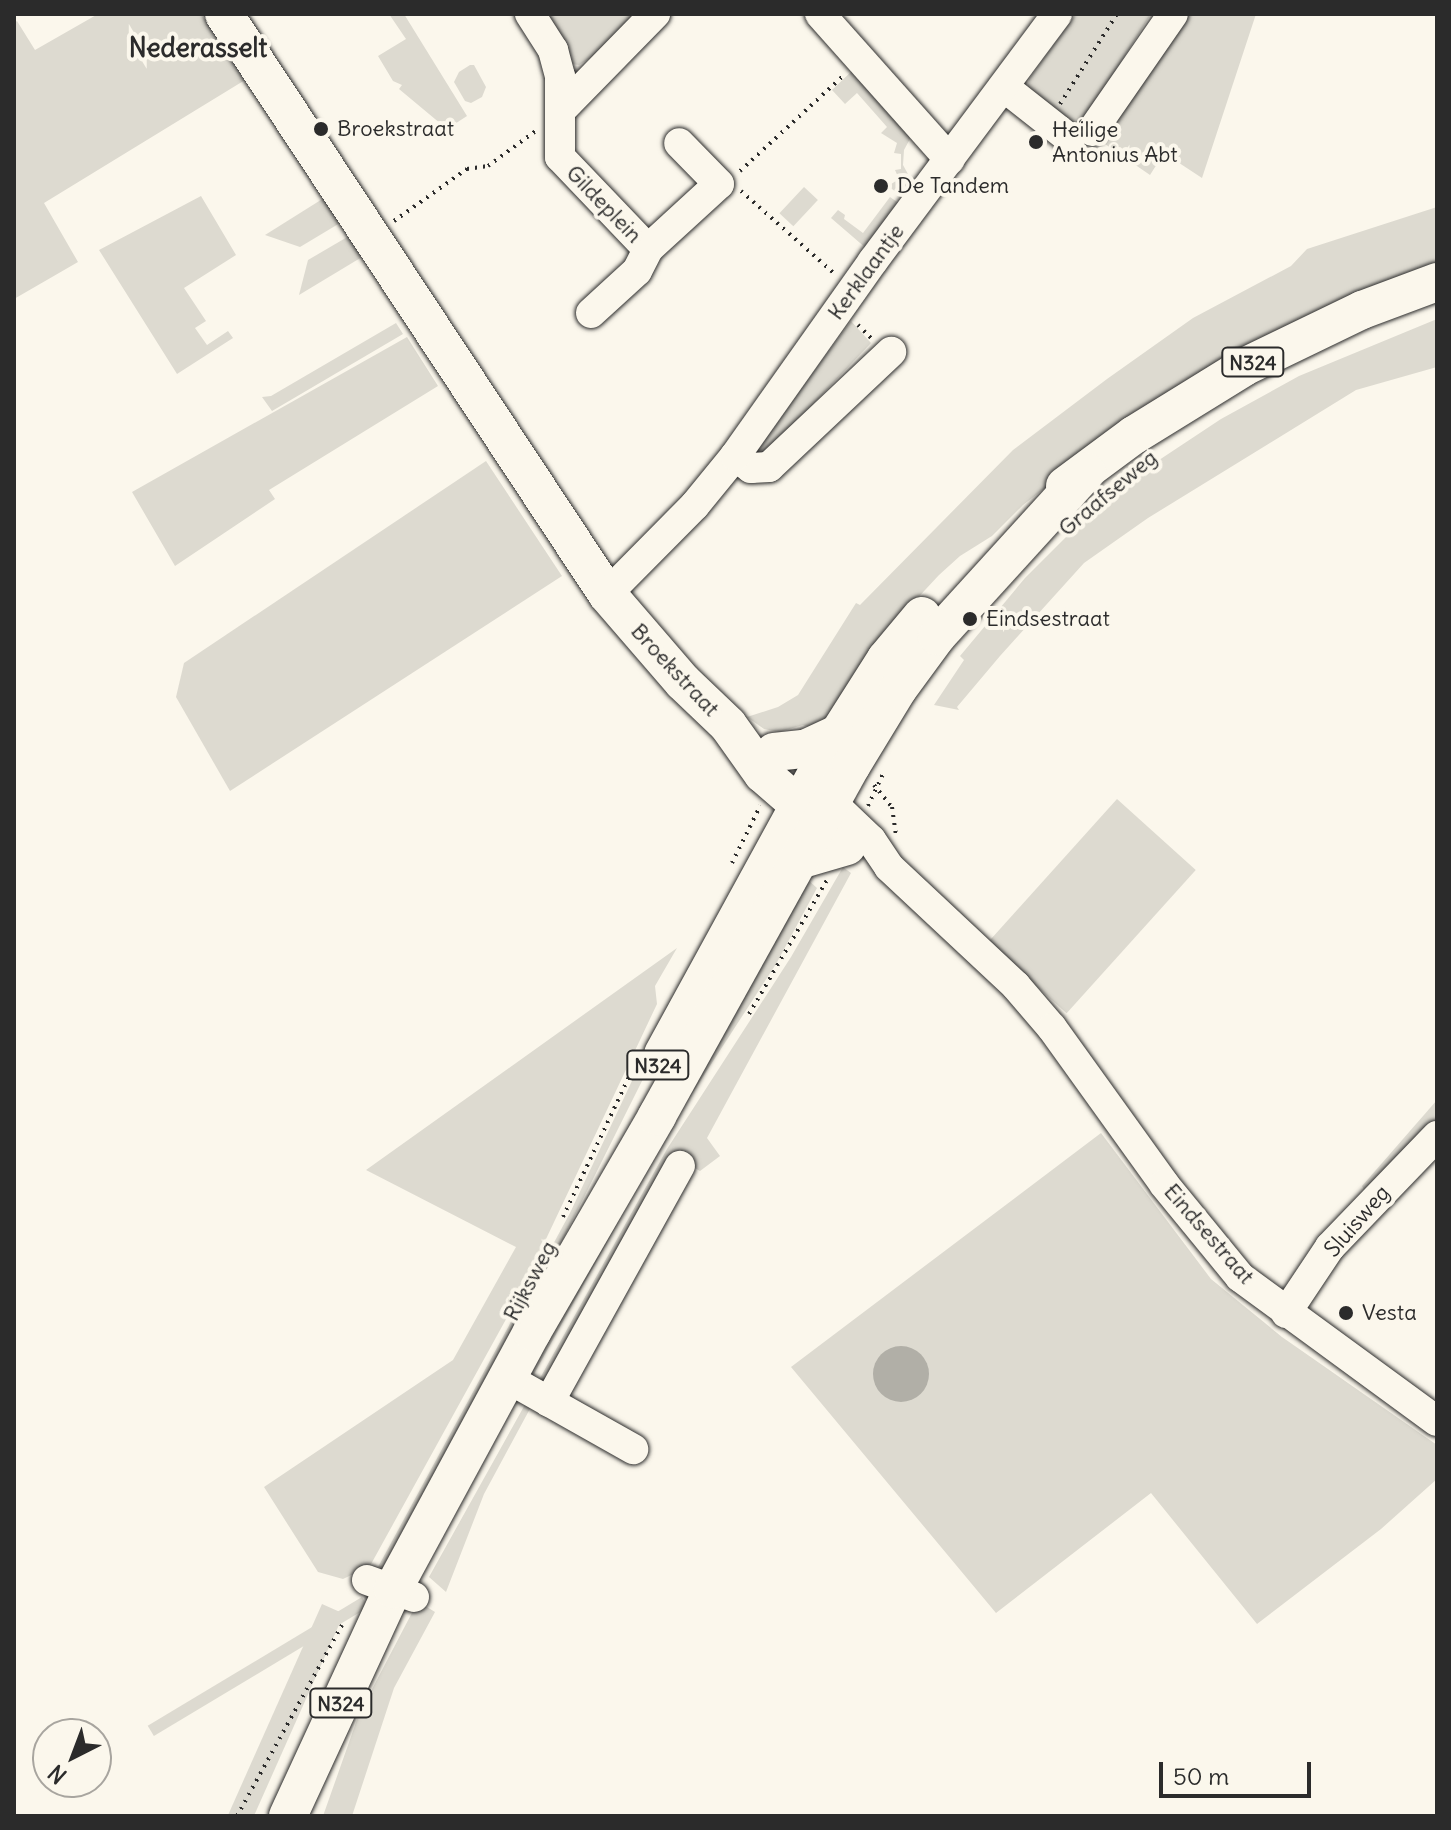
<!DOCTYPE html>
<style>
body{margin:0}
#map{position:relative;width:1451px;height:1830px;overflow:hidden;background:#fbf7ec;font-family:Delius,sans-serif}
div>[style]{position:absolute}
.green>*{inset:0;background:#dddad0;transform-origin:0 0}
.water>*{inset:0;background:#b1afa7}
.round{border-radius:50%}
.path>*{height:4px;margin-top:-2px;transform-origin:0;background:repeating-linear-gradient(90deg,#2b2b2b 0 2px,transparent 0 8px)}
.roads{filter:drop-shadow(0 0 2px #2b2b2b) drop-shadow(0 0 2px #2b2b2b)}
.minor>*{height:30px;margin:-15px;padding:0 15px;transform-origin:15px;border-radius:15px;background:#fbf7ec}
.major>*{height:38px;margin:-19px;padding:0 19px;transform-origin:19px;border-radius:19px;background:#fbf7ec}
.dots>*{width:22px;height:22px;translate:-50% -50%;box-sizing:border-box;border:4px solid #fbf7ec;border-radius:50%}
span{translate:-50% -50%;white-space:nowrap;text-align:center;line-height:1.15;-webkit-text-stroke:8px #fbf7ec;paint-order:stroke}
.shield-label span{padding:2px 6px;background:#fbf7ec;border:2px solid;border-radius:6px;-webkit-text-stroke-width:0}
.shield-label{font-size:20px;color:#2b2b2b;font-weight:700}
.poi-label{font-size:22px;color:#2b2b2b}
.left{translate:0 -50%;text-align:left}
.street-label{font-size:22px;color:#2b2b2b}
.quarter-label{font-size:26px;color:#2b2b2b;font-weight:700}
.frame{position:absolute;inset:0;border:16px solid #2b2b2b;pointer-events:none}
.north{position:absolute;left:32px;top:1718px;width:80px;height:80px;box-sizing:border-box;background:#fbf7ec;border:2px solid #a8a59f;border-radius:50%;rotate:222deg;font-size:22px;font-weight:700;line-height:32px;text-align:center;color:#2b2b2b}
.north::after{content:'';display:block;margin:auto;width:28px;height:36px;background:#2b2b2b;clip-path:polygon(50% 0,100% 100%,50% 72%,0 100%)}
.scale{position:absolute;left:1159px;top:1762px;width:152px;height:36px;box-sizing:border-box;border:4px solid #2b2b2b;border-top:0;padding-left:10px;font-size:24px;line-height:28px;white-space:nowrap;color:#2b2b2b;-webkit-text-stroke:6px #fbf7ec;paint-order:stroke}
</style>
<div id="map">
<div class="green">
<div style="clip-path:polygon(98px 14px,201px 14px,245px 80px,44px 203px,78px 262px,14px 299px,14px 23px,17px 21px,35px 50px)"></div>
<div style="clip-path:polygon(389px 14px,404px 14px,467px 116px,447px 129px,399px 89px,402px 85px,393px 81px,378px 56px,406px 39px)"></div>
<div style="clip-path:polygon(539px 14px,639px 14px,592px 57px,579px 65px,571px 64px)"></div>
<div style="clip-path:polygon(1076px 14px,1151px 14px,1079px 129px,1029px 90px,1028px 85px,1029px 79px)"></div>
<div style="clip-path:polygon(1181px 14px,1256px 14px,1202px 178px,1164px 153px,1150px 175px,1105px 144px,1103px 135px)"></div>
<div style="clip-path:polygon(470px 65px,474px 65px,486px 87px,482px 97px,471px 103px,465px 101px,454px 82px,459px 72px)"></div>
<div style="clip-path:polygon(852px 71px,911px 137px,904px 150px,903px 165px,914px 185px,904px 198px,888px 186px,899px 179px,895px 170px,901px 169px,901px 154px,894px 153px,897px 143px,881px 133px,887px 127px,857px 93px,845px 104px,832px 90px)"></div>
<div style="left:804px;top:187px;width:19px;height:36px;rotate:43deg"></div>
<div style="clip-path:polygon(201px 196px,236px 255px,184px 288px,206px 321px,195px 328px,207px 345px,228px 331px,233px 338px,177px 374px,99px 250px)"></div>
<div style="clip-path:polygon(890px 197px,900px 204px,867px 249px,831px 218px,838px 210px,845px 215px,844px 219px,863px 233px)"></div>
<div style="clip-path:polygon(324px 198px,340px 223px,300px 247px,265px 235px)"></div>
<div style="clip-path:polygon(1437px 207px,1437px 271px,1072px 467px,1023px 505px,992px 536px,960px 556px,939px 575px,899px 618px,832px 715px,817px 730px,803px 725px,779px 732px,764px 729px,747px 717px,778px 707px,798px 695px,856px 603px,860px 605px,1013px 450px,1107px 379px,1193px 318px,1291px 266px,1307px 249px)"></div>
<div style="clip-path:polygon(349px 236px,362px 257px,299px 295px,308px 260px)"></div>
<div style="clip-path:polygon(1437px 319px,1437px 367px,1356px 390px,1148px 518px,1084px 563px,1000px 656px,957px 707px,959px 710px,934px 705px,964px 660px,960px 656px,1025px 578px,1077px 526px,1147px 468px,1221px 419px,1299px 376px)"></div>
<div style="clip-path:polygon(851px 321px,871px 343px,760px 460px,749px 459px)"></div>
<div style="clip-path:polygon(396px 323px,403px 334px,272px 411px,262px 397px,271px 396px)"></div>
<div style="clip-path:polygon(407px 337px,438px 386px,269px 490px,275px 499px,175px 566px,132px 492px)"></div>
<div style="clip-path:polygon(486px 461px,562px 576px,230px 791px,176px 697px,184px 663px)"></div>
<div style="left:1117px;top:799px;width:106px;height:193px;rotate:42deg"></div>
<div style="clip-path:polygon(843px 867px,851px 873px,707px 1138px,720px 1156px,700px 1171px,674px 1156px,544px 1383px,539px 1380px,667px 1149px,791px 957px)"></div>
<div style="clip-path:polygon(807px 879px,817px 888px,776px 964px,673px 1123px,534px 1374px,529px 1365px)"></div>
<div style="clip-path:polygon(677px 948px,655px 986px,657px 1004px,521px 1292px,370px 1566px,343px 1579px,318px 1572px,264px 1487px,453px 1360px,516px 1247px,366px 1170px)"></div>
<div style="clip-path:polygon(668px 1004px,673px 1006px,648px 1069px,537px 1291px,390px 1567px,378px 1567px,570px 1213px)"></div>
<div style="clip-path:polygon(1437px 1100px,1437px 1125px,1366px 1194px,1362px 1186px)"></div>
<div style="clip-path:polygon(1101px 1133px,1211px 1279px,1282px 1337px,1437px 1445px,1437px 1479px,1381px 1529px,1257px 1624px,1151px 1493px,996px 1613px,791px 1367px)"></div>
<div style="clip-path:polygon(527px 1401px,532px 1405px,484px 1494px,446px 1592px,429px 1577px)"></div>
<div style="left:362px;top:1597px;width:12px;height:250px;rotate:59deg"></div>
<div style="left:322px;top:1604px;width:24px;height:241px;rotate:24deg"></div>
<div style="clip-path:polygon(422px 1604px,435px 1612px,394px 1688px,352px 1816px,323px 1816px,359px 1714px,415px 1607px)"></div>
</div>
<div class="water">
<div class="round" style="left:873px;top:1346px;width:56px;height:56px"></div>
</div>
<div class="path">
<div style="left:1060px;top:104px;width:107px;rotate:-57.7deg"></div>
<div style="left:740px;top:171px;width:139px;rotate:-42.7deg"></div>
<div style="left:741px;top:191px;width:127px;rotate:41.5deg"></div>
<div style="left:394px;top:221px;width:90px;rotate:-35.5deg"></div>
<div style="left:467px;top:169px;width:21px;rotate:-8deg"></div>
<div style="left:488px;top:166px;width:61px;rotate:-36.3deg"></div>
<div style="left:858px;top:325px;width:20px;rotate:45deg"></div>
<div style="left:874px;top:785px;width:28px;rotate:51deg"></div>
<div style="left:892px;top:807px;width:27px;rotate:82deg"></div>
<div style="left:868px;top:806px;width:38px;rotate:-65deg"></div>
<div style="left:732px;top:863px;width:64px;rotate:-63.8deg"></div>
<div style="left:749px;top:1014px;width:155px;rotate:-59.8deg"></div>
<div style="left:563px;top:1217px;width:171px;rotate:-64.8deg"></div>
<div style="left:237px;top:1816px;width:218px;rotate:-61.2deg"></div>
</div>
<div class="roads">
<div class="minor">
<div style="left:530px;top:14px;width:43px;rotate:57.4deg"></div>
<div style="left:553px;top:50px;width:27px;rotate:75deg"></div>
<div style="left:560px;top:76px;width:81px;rotate:90deg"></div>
<div style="left:560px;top:157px;width:127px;rotate:46.3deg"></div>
<div style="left:820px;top:14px;width:195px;rotate:48.3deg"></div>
<div style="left:1004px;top:87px;width:84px;rotate:38.2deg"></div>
<div style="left:560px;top:111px;width:136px;rotate:-45.6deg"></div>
<div style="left:1092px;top:131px;width:142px;rotate:-55.3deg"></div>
<div style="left:591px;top:313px;width:62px;rotate:-42.4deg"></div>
<div style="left:637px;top:271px;width:25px;rotate:-63deg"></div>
<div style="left:648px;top:249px;width:96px;rotate:-42.5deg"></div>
<div style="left:719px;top:184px;width:57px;rotate:-134.3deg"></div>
<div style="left:735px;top:456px;width:20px;rotate:37deg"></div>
<div style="left:751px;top:468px;width:18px;rotate:-3deg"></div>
<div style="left:769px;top:467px;width:168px;rotate:-43.3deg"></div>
<div style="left:607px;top:594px;width:125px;rotate:-45.3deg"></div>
<div style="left:695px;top:505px;width:63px;rotate:-50.8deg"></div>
<div style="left:735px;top:456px;width:239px;rotate:-54.7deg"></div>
<div style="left:873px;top:261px;width:308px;rotate:-53.3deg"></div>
<div style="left:831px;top:802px;width:55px;rotate:43.5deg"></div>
<div style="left:871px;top:840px;width:32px;rotate:56deg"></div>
<div style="left:889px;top:867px;width:174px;rotate:43.1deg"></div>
<div style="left:1016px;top:986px;width:55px;rotate:49.4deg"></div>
<div style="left:1052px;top:1028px;width:192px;rotate:54.3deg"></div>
<div style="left:1164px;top:1184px;width:120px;rotate:50.7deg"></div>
<div style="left:1240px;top:1277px;width:244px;rotate:36.2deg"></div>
<div style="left:1286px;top:1313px;width:79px;rotate:-56.3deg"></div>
<div style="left:1330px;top:1247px;width:154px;rotate:-46.1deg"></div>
<div style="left:507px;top:1378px;width:145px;rotate:29.4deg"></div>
<div style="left:549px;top:1402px;width:270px;rotate:-61deg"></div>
<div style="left:367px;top:1580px;width:50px;rotate:19.9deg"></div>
</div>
<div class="major">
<div style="left:224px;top:14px;width:695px;rotate:56.56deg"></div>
<div style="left:607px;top:594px;width:116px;rotate:49.2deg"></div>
<div style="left:683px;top:682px;width:62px;rotate:43.7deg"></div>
<div style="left:728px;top:725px;width:60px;rotate:54.5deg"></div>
<div style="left:763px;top:774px;width:72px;rotate:41deg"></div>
<div style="left:1065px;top:486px;width:86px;rotate:-36.5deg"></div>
<div style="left:1134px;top:435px;width:129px;rotate:-31.7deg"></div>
<div style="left:1244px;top:367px;width:131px;rotate:-25.8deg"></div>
<div style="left:1362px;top:310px;width:80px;rotate:-20.5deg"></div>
<div style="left:774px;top:752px;width:31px;rotate:-6deg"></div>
<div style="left:805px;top:749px;width:38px;rotate:-25deg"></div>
<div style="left:799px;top:860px;width:50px;rotate:-16.3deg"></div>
<div style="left:663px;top:1054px;width:366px;rotate:-61.3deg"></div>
<div style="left:839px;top:733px;width:88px;rotate:-57.6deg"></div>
<div style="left:886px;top:659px;width:56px;rotate:-50.1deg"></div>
<div style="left:288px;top:1816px;width:250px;rotate:-65.2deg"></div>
<div style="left:393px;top:1589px;width:292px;rotate:-61.6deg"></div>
<div style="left:532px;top:1332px;width:250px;rotate:-59.9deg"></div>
<div style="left:657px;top:1116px;width:400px;rotate:-61deg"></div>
<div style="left:851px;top:766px;width:90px;rotate:-58.6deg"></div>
<div style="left:898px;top:689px;width:66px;rotate:-53.7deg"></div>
<div style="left:937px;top:636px;width:222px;rotate:-47.7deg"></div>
</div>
</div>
<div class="dots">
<div style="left:321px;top:129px;background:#2b2b2b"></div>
<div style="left:1036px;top:142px;background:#2b2b2b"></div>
<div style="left:881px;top:186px;background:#2b2b2b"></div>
<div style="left:970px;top:619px;background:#2b2b2b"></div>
<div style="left:1346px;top:1313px;background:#2b2b2b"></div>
</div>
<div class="shield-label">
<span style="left:1253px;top:362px">N324</span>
<span style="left:658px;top:1065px">N324</span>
<span style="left:341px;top:1703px">N324</span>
</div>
<div class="poi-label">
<span class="left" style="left:337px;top:129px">Broekstraat</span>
<span class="left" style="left:1052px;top:142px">Heilige<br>Antonius Abt</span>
<span class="left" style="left:897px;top:186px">De Tandem</span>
<span class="left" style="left:986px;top:619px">Eindsestraat</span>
<span class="left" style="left:1362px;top:1313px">Vesta</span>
</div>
<div class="street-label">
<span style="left:604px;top:204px;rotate:46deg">Gildeplein</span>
<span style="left:866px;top:272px;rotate:-54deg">Kerklaantje</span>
<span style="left:1108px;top:493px;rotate:-40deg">Graafseweg</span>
<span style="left:675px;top:670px;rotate:47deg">Broekstraat</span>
<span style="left:1357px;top:1221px;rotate:-49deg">Sluisweg</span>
<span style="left:1209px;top:1234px;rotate:49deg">Eindsestraat</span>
<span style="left:530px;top:1281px;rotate:-62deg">Rijksweg</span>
</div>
<div class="quarter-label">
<span style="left:198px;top:48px">Nederasselt</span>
</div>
<div class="frame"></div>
<div class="north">N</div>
<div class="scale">50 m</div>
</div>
